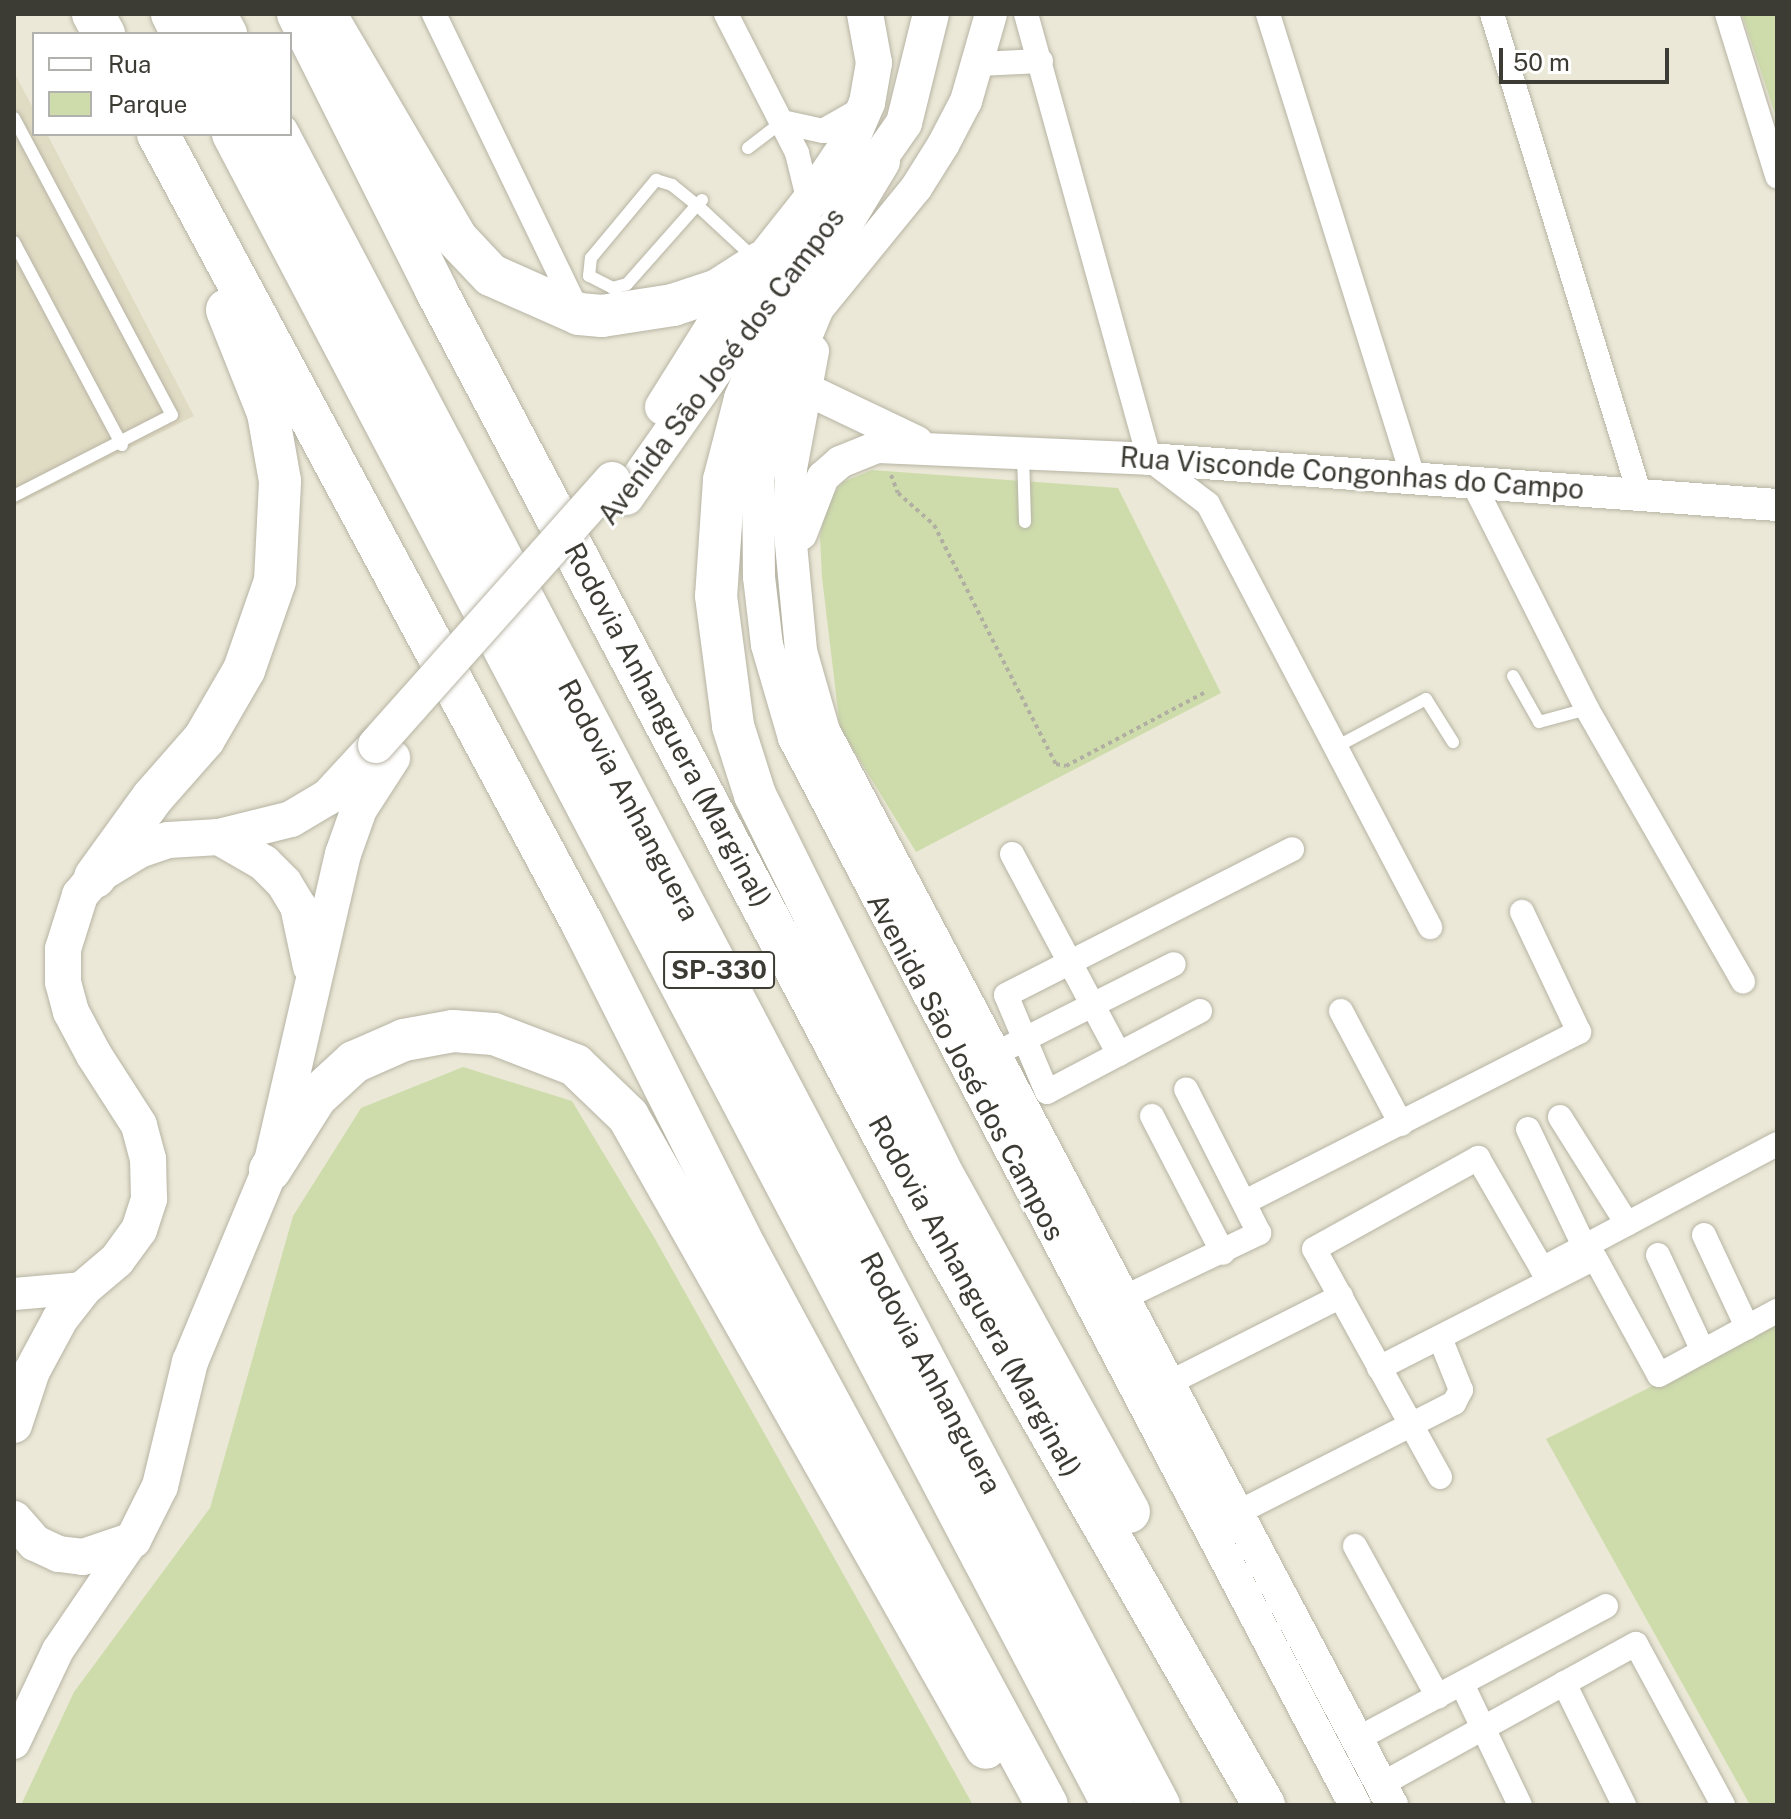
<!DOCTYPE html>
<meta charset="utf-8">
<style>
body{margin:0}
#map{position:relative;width:1791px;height:1819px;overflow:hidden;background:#ebe8d7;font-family:"Public Sans",sans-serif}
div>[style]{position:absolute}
.built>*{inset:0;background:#e0dbc3}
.green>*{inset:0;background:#cedcac}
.path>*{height:4px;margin-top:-2px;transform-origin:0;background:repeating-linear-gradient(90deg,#b1afa1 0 4px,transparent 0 8px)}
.roads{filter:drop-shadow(0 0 2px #b7b4a4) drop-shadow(0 0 2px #b7b4a4)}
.lane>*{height:12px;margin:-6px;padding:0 6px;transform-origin:6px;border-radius:6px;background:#fff}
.street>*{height:24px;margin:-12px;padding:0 12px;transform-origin:12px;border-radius:12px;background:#fff}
.secondary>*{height:32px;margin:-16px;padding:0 16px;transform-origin:16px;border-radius:16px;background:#fff}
.primary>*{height:36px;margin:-18px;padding:0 18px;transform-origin:18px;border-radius:18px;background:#fff}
.highway>*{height:42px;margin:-21px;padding:0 21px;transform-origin:21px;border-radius:21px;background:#fff}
.bridges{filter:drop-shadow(0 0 2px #b7b4a4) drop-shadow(0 0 2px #b7b4a4)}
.primary-bridge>*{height:36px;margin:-18px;padding:0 18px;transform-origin:18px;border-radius:18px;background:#fff}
span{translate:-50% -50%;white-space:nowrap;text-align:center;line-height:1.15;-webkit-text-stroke:6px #fff;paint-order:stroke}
.shield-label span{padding:2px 6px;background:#fff;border:2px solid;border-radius:6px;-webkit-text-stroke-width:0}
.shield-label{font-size:26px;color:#3c3b34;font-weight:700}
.street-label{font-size:28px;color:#3c3b34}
.frame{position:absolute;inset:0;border:16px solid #3c3b34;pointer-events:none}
.legend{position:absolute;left:32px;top:32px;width:260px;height:104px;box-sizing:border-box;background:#fff;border:2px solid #b1b1ae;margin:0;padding:10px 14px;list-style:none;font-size:24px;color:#3c3b34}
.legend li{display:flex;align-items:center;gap:16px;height:40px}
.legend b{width:40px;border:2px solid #b1b1ae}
.scale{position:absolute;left:1499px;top:48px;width:170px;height:36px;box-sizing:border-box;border:4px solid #3c3b34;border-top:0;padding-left:10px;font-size:24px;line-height:28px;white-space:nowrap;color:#3c3b34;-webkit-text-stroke:6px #fff;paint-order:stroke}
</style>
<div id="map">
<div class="built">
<div style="clip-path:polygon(14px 72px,34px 110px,34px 134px,47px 134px,194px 416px,14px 506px)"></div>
</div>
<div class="green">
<div style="clip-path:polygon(1742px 14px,1777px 14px,1777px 120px)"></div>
<div style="clip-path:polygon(872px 470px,1118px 488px,1221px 693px,916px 852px,840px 728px,822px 577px,820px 537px,827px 502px,843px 482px)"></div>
<div style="clip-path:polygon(463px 1067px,572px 1101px,654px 1237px,973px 1805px,21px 1805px,74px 1692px,210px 1508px,293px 1216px,361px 1108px)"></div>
<div style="clip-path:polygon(1777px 1324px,1777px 1805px,1750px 1805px,1546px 1439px)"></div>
</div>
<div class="path">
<div style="left:891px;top:475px;width:19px;rotate:69deg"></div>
<div style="left:898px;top:493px;width:48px;rotate:41.6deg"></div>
<div style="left:934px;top:525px;width:268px;rotate:63deg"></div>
<div style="left:1056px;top:764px;width:10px;rotate:11deg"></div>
<div style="left:1066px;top:766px;width:158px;rotate:-27.9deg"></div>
</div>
<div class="roads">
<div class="lane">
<div style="left:14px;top:118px;width:336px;rotate:62deg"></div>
<div style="left:172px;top:415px;width:178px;rotate:152.9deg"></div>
<div style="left:748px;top:148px;width:43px;rotate:-37.4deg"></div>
<div style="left:702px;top:200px;width:7px;rotate:135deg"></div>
<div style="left:697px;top:205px;width:106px;rotate:131.5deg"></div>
<div style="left:627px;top:284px;width:15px;rotate:164deg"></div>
<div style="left:613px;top:288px;width:27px;rotate:-153deg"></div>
<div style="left:589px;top:276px;width:18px;rotate:-84deg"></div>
<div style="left:591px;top:258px;width:102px;rotate:-50.2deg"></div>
<div style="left:656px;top:180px;width:17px;rotate:17deg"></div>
<div style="left:672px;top:185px;width:32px;rotate:39deg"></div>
<div style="left:697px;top:205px;width:78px;rotate:42.9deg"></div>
<div style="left:14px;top:242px;width:230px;rotate:62deg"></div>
<div style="left:1023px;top:454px;width:68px;rotate:88.3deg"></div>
<div style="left:1513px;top:676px;width:53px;rotate:60.5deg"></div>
<div style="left:1539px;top:722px;width:50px;rotate:-15.2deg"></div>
<div style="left:1336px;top:747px;width:102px;rotate:-28.1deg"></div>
<div style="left:1426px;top:699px;width:51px;rotate:57.9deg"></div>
</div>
<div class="street">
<div style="left:434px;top:14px;width:333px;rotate:64.2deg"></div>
<div style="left:726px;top:14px;width:156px;rotate:62.9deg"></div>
<div style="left:797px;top:153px;width:50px;rotate:76.2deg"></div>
<div style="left:1026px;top:14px;width:462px;rotate:74.5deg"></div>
<div style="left:1149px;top:459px;width:74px;rotate:37.3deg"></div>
<div style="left:1208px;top:504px;width:478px;rotate:62.3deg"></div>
<div style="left:1268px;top:14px;width:484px;rotate:72.6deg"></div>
<div style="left:1492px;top:14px;width:500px;rotate:72.91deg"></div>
<div style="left:1727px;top:14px;width:170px;rotate:72.8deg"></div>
<div style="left:979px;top:64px;width:62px;rotate:-2.8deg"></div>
<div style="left:782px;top:122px;width:42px;rotate:12.4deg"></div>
<div style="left:823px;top:131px;width:46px;rotate:-29.9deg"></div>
<div style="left:1472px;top:481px;width:255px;rotate:63.2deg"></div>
<div style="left:1587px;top:709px;width:314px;rotate:60.2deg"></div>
<div style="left:1012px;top:854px;width:227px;rotate:61.9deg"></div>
<div style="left:1200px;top:1011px;width:173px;rotate:152.1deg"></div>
<div style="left:1047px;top:1092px;width:105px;rotate:-112.9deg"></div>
<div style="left:1006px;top:995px;width:321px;rotate:-27deg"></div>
<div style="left:1341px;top:1011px;width:128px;rotate:62deg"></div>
<div style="left:1011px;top:1046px;width:182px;rotate:-26.7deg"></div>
<div style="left:1152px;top:1116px;width:154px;rotate:62.6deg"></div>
<div style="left:1560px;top:1117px;width:126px;rotate:57.9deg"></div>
<div style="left:1528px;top:1129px;width:132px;rotate:64.4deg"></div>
<div style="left:1245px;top:1202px;width:375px;rotate:-27deg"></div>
<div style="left:1579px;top:1032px;width:133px;rotate:-115.4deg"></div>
<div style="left:1704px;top:1235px;width:102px;rotate:64.9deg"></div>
<div style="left:1658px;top:1255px;width:106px;rotate:64.9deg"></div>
<div style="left:1123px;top:1298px;width:151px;rotate:-25.5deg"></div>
<div style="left:1259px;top:1233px;width:161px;rotate:-116.9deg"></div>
<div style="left:1379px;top:1368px;width:242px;rotate:-27deg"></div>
<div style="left:1595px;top:1258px;width:133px;rotate:61.3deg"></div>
<div style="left:1659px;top:1375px;width:134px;rotate:-28.5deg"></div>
<div style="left:1167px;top:1384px;width:195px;rotate:-26.8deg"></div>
<div style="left:1440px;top:1477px;width:260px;rotate:-118.9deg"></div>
<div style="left:1314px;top:1249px;width:188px;rotate:-29deg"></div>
<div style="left:1478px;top:1158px;width:128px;rotate:60deg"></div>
<div style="left:1542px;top:1269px;width:266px;rotate:-28deg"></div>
<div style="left:1235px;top:1514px;width:246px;rotate:-26.9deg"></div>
<div style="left:1454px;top:1403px;width:15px;rotate:-62deg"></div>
<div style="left:1461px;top:1390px;width:56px;rotate:-112deg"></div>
<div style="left:1355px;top:1546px;width:172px;rotate:61.2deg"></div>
<div style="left:1564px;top:1683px;width:136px;rotate:63.8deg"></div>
<div style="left:1462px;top:1684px;width:134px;rotate:64.4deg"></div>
<div style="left:1359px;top:1738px;width:280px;rotate:-28.1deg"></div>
<div style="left:1382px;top:1784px;width:290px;rotate:-28.9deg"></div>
<div style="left:1636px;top:1644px;width:183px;rotate:61.6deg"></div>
</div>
<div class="secondary">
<div style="left:991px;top:14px;width:91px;rotate:106deg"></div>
<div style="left:966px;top:101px;width:50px;rotate:117.6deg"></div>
<div style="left:943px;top:145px;width:51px;rotate:122.1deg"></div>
<div style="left:916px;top:188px;width:155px;rotate:129.2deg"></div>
<div style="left:818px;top:308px;width:135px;rotate:112.6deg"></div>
<div style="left:766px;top:433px;width:48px;rotate:99.7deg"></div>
<div style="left:758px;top:480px;width:97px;rotate:89.4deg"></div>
<div style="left:759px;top:577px;width:68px;rotate:83.3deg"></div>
<div style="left:767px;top:645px;width:97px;rotate:73.8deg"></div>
<div style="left:794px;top:738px;width:1205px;rotate:62.27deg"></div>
<div style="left:813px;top:351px;width:120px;rotate:100.6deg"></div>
<div style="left:791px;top:469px;width:54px;rotate:92.1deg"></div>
<div style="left:789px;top:523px;width:129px;rotate:84.6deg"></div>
<div style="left:801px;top:651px;width:83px;rotate:74deg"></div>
<div style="left:824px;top:731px;width:1215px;rotate:62.13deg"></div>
<div style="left:787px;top:380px;width:144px;rotate:25.5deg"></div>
<div style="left:801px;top:534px;width:61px;rotate:-68.9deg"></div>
<div style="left:823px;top:477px;width:23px;rotate:-41deg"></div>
<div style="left:840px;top:462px;width:40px;rotate:-22deg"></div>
<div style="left:877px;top:447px;width:272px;rotate:2.5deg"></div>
<div style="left:1149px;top:459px;width:630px;rotate:4.19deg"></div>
<div style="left:14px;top:1294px;width:70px;rotate:-4.9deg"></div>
<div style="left:14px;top:1743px;width:103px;rotate:-64.7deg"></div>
<div style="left:58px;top:1650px;width:133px;rotate:-55.7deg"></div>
</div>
<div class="primary">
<div style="left:862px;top:183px;width:73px;rotate:-55deg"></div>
<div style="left:904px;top:123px;width:112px;rotate:-76.1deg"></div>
<div style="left:663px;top:407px;width:117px;rotate:-57.9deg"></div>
<div style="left:725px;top:308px;width:135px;rotate:-51.6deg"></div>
<div style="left:809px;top:202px;width:77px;rotate:-56.1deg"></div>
<div style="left:852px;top:138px;width:38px;rotate:-67deg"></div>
<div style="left:867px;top:103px;width:41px;rotate:-80.1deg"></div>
<div style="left:874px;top:63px;width:50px;rotate:-100.4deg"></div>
<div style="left:626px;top:497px;width:237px;rotate:-55deg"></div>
<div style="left:762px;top:303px;width:89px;rotate:-50deg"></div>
<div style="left:219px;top:837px;width:52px;rotate:30deg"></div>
<div style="left:264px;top:863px;width:28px;rotate:45deg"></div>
<div style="left:284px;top:883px;width:27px;rotate:59deg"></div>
<div style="left:298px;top:906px;width:62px;rotate:78deg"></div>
<div style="left:14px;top:1425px;width:57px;rotate:-71.6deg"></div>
<div style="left:32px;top:1371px;width:59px;rotate:-61.7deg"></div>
<div style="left:60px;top:1319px;width:39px;rotate:-52deg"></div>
<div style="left:84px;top:1288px;width:43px;rotate:-40.3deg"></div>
<div style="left:117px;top:1260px;width:37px;rotate:-54deg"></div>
<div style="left:139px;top:1230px;width:33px;rotate:-72deg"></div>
<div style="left:149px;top:1199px;width:40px;rotate:-91.4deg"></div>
<div style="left:148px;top:1159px;width:35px;rotate:-105deg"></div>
<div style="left:139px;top:1125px;width:83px;rotate:-122.7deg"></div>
<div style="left:94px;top:1055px;width:49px;rotate:-118.1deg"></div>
<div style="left:71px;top:1012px;width:31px;rotate:-105deg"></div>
<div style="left:63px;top:982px;width:33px;rotate:-90deg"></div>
<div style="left:63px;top:949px;width:57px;rotate:-72.5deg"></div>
<div style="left:80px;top:895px;width:23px;rotate:-50deg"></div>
<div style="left:95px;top:877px;width:52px;rotate:-31.5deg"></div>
<div style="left:139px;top:850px;width:31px;rotate:-19deg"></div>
<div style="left:168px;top:840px;width:51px;rotate:-3.4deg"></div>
<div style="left:219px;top:837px;width:74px;rotate:-14deg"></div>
<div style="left:291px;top:819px;width:43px;rotate:-30.7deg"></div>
<div style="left:328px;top:797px;width:71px;rotate:-47.3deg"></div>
<div style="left:14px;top:1519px;width:32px;rotate:49deg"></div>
<div style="left:35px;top:1543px;width:26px;rotate:25deg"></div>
<div style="left:59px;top:1554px;width:24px;rotate:7deg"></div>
<div style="left:83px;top:1557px;width:53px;rotate:-18.8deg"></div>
<div style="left:133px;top:1540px;width:60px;rotate:-63.4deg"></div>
<div style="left:160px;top:1486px;width:128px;rotate:-76.4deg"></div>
<div style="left:190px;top:1362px;width:208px;rotate:-67.4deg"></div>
<div style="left:270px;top:1170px;width:324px;rotate:-77deg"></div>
<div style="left:343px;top:854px;width:48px;rotate:-70.4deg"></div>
<div style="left:359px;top:809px;width:61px;rotate:-57.1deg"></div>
</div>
<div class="highway">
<div style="left:93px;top:14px;width:23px;rotate:61deg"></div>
<div style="left:172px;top:14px;width:22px;rotate:63deg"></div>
<div style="left:215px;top:14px;width:23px;rotate:61deg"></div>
<div style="left:298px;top:14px;width:309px;rotate:63.4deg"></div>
<div style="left:436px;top:290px;width:1060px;rotate:62.11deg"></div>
<div style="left:932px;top:1227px;width:667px;rotate:60.13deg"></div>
<div style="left:325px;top:14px;width:261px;rotate:59.6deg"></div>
<div style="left:457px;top:239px;width:50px;rotate:46.6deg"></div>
<div style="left:491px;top:275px;width:96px;rotate:23.9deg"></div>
<div style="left:579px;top:314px;width:23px;rotate:5deg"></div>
<div style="left:602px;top:316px;width:72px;rotate:-8.8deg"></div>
<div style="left:673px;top:305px;width:47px;rotate:-18.4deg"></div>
<div style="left:718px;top:290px;width:50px;rotate:-32.7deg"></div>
<div style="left:158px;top:134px;width:898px;rotate:61.75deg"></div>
<div style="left:583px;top:925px;width:360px;rotate:63.3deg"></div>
<div style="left:745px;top:1247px;width:634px;rotate:61.58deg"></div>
<div style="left:233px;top:134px;width:1889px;rotate:62.23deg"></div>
<div style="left:278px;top:134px;width:1889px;rotate:62.2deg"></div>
<div style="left:879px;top:161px;width:215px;rotate:121.1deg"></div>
<div style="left:768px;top:345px;width:59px;rotate:113.1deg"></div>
<div style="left:745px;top:399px;width:84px;rotate:104.5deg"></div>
<div style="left:724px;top:480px;width:116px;rotate:93.9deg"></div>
<div style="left:716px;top:596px;width:131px;rotate:82.5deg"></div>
<div style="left:733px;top:726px;width:72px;rotate:72.3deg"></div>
<div style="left:755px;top:795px;width:414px;rotate:63.7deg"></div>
<div style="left:938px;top:1166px;width:395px;rotate:61.1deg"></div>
<div style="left:95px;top:877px;width:99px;rotate:-54.1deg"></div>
<div style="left:153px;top:797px;width:77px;rotate:-48.7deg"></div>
<div style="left:204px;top:739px;width:80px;rotate:-59.9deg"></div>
<div style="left:244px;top:670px;width:94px;rotate:-70.8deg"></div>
<div style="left:275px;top:581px;width:100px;rotate:-87.1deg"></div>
<div style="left:280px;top:481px;width:69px;rotate:-100deg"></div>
<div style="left:268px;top:413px;width:111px;rotate:-111.7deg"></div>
<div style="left:270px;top:1170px;width:86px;rotate:-57.8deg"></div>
<div style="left:316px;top:1097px;width:52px;rotate:-42.6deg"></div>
<div style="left:354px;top:1062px;width:55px;rotate:-23.7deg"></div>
<div style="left:404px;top:1040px;width:50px;rotate:-10.4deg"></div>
<div style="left:453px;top:1031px;width:41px;rotate:4.2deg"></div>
<div style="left:494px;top:1034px;width:87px;rotate:20.9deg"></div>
<div style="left:575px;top:1065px;width:74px;rotate:43.9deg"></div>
<div style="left:628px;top:1116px;width:726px;rotate:60.47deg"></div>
</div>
</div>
<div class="bridges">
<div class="primary-bridge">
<div style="left:376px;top:745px;width:355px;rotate:-48.3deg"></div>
</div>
</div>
<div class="shield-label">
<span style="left:719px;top:970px">SP-330</span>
</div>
<div class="street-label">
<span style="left:721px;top:366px;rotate:-53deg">Avenida São José dos Campos</span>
<span style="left:1352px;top:473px;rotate:4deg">Rua Visconde Congonhas do Campo</span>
<span style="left:668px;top:725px;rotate:62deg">Rodovia Anhanguera (Marginal)</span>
<span style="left:629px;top:800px;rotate:62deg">Rodovia Anhanguera</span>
<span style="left:966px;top:1067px;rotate:62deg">Avenida São José dos Campos</span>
<span style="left:975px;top:1296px;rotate:61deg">Rodovia Anhanguera (Marginal)</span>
<span style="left:931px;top:1373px;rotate:62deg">Rodovia Anhanguera</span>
</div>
<div class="frame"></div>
<ul class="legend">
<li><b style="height:10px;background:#fff"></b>Rua</li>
<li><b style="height:22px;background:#cedcac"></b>Parque</li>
</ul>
<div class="scale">50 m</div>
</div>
